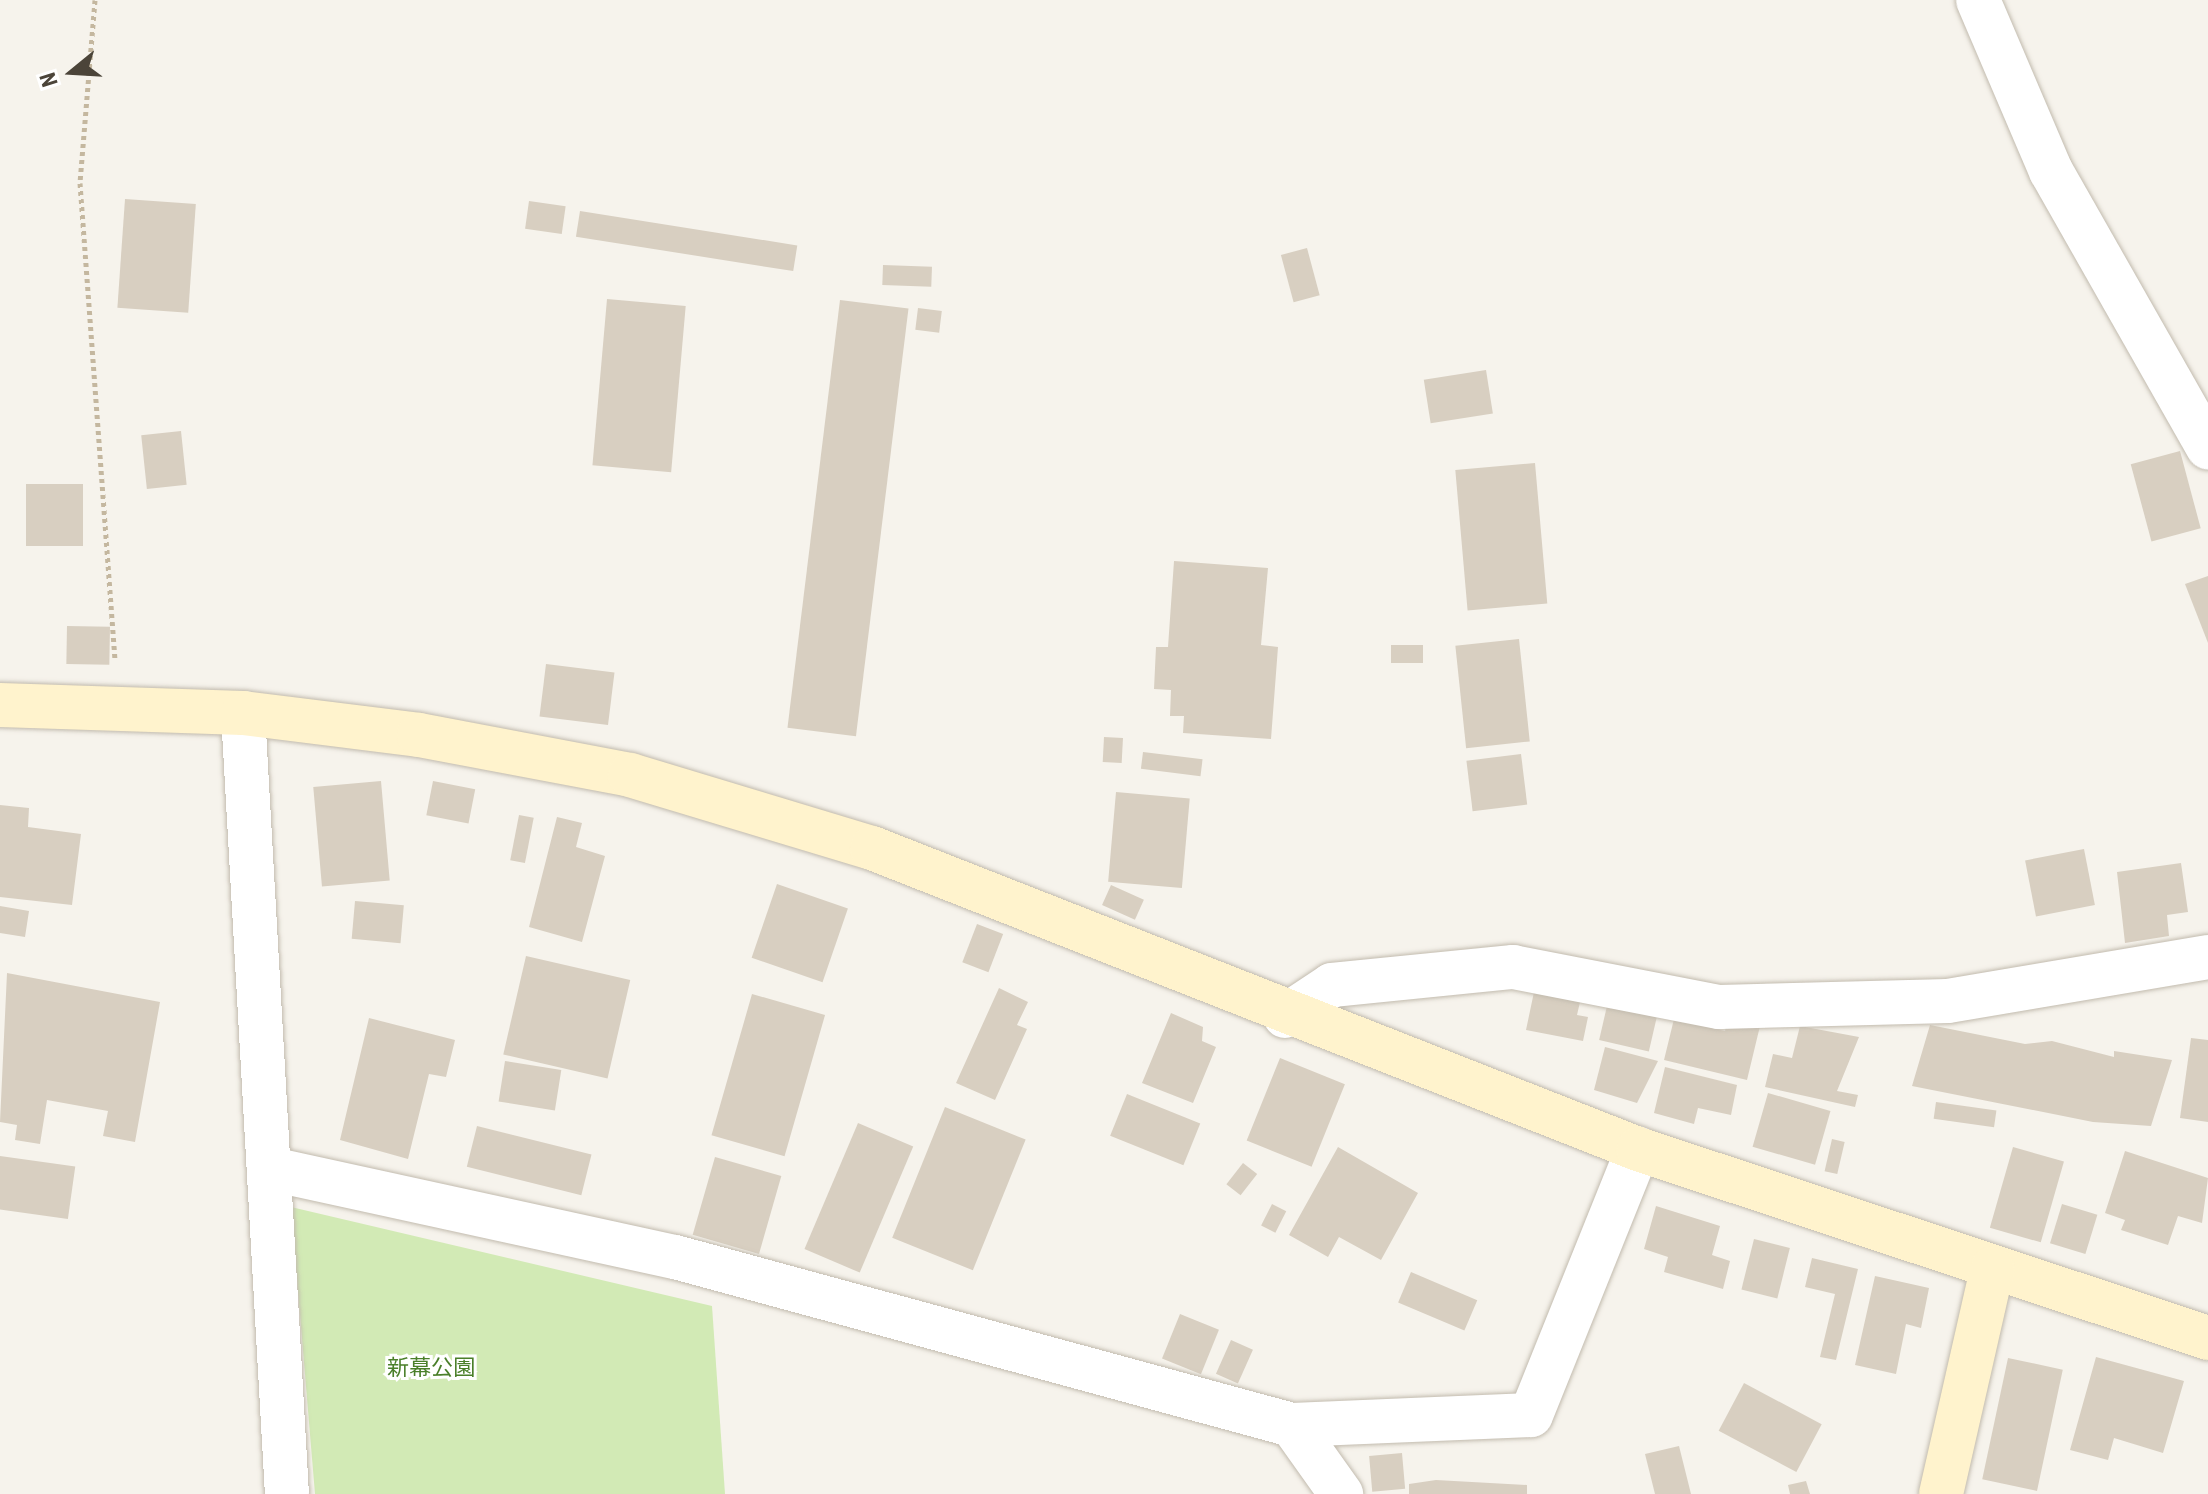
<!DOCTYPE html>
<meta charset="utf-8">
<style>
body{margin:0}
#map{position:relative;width:2208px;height:1494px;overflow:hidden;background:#f6f3ec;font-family:"Roboto Condensed","Noto Sans JP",sans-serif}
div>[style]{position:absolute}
.green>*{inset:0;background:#d2eab5}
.building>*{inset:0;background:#d8cfc1;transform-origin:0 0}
.path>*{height:5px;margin-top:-2.5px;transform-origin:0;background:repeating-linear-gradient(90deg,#c4b79f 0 4px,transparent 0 8px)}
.roads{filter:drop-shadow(0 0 2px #c2bbae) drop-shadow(0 0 2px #c2bbae)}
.street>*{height:44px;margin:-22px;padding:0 22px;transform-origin:22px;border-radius:22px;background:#fff}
.secondary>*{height:44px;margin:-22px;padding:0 22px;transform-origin:22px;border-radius:22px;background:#fff3cd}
span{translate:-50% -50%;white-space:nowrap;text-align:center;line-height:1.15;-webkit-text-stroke:6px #fff;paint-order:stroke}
.park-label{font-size:22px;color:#4a7f2a}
.north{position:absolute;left:32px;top:32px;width:80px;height:80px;-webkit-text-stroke:6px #fff;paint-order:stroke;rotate:252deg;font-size:22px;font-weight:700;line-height:32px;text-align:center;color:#4b4439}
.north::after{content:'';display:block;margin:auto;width:28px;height:36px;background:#4b4439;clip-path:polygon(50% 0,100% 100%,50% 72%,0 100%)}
</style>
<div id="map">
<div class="green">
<div style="clip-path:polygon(291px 1207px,712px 1306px,725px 1494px,315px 1494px)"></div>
</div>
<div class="building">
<div style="left:125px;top:199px;width:71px;height:109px;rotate:4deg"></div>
<div style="left:529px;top:201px;width:37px;height:28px;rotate:8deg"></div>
<div style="left:580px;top:211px;width:220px;height:26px;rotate:9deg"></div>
<div style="left:1307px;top:248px;width:49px;height:27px;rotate:75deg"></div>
<div style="left:883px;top:265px;width:49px;height:20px;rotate:2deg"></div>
<div style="left:607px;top:299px;width:79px;height:167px;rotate:5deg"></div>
<div style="left:840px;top:300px;width:69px;height:431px;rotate:7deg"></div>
<div style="left:918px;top:308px;width:24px;height:22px;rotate:7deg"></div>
<div style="left:1486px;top:370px;width:44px;height:63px;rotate:81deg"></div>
<div style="left:181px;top:431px;width:54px;height:40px;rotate:84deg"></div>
<div style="left:2180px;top:451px;width:80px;height:51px;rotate:75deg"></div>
<div style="left:1535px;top:463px;width:141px;height:80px;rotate:85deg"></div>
<div style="left:26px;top:484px;width:57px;height:62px"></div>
<div style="clip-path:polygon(1174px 561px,1268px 568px,1261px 645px,1278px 647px,1271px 739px,1183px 733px,1184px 716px,1170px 716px,1171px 690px,1154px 689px,1156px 647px,1168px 647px)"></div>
<div style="clip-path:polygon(2208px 576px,2208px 643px,2185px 584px)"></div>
<div style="left:67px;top:626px;width:43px;height:38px;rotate:1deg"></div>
<div style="left:1519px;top:639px;width:103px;height:64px;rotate:84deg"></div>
<div style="left:1391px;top:645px;width:32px;height:18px"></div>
<div style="left:546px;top:664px;width:69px;height:53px;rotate:7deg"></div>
<div style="left:1104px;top:737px;width:19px;height:25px;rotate:3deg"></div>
<div style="left:1143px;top:752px;width:60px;height:17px;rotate:7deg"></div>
<div style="left:1521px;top:754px;width:51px;height:55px;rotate:83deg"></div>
<div style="left:381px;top:781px;width:100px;height:68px;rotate:85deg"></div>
<div style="left:433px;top:781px;width:43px;height:35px;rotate:11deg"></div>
<div style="left:1116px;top:792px;width:74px;height:90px;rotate:5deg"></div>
<div style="clip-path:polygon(0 805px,29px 808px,28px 827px,81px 834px,72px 905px,0 897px)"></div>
<div style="left:519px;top:815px;width:15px;height:46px;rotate:11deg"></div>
<div style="clip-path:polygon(557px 817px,582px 823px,576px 847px,605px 856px,582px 942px,529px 927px)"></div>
<div style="left:2084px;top:849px;width:57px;height:60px;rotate:79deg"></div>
<div style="clip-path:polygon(2181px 863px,2188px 912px,2167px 915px,2169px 936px,2125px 943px,2117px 872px)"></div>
<div style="left:777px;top:884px;width:75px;height:78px;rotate:19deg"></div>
<div style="left:1111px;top:885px;width:36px;height:22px;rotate:24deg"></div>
<div style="left:355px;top:901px;width:49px;height:38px;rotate:5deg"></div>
<div style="clip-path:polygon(0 906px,29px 911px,25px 937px,0 933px)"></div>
<div style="left:977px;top:924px;width:28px;height:41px;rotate:21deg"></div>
<div style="left:526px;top:956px;width:107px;height:101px;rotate:13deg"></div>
<div style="clip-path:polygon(7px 973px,160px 1002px,135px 1142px,103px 1136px,108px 1111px,47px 1100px,40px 1144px,15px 1140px,17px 1125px,0 1122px)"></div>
<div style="clip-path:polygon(999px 988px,1028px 1002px,1017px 1025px,1027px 1029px,995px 1100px,956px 1083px)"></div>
<div style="clip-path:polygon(1534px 992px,1580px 1002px,1577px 1015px,1588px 1017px,1583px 1041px,1526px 1030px)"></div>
<div style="left:752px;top:994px;width:76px;height:147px;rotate:16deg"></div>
<div style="left:1607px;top:1006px;width:51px;height:35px;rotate:13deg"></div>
<div style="clip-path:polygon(1171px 1013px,1203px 1027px,1202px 1041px,1216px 1047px,1193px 1103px,1142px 1083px)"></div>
<div style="clip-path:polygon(369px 1018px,455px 1040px,446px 1077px,429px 1074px,408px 1159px,340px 1140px)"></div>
<div style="clip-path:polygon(1674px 1019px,1725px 1031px,1728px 1020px,1760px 1026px,1747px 1080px,1664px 1060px)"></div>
<div style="clip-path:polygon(1930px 1025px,2025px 1044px,2052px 1041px,2114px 1057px,2114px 1051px,2172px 1060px,2151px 1126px,2093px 1122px,1912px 1086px)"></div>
<div style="clip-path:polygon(1800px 1026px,1859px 1037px,1837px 1091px,1858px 1095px,1855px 1107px,1765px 1087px,1773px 1054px,1792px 1058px)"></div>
<div style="clip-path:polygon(2191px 1038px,2208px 1040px,2208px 1122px,2180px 1118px)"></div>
<div style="clip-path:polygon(1605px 1047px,1658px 1061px,1637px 1103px,1594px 1090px)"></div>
<div style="left:1280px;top:1058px;width:70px;height:89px;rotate:22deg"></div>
<div style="left:505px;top:1061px;width:57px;height:41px;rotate:9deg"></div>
<div style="clip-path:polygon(1665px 1067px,1737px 1085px,1731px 1115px,1698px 1108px,1694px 1124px,1654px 1113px)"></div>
<div style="left:1768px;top:1093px;width:65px;height:56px;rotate:16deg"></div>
<div style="left:1127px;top:1094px;width:79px;height:45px;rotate:22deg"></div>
<div style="left:1936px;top:1102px;width:61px;height:17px;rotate:8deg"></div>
<div style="left:945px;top:1107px;width:87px;height:141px;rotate:22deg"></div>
<div style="left:858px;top:1123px;width:60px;height:137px;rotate:23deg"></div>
<div style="left:477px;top:1126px;width:118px;height:42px;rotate:14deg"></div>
<div style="left:1832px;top:1139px;width:13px;height:33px;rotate:13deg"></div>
<div style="clip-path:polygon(1338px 1147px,1418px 1193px,1381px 1260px,1339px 1237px,1328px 1257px,1289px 1235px)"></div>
<div style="left:2013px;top:1147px;width:53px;height:84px;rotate:16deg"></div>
<div style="clip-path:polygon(2125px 1151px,2208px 1178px,2202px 1223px,2178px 1216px,2168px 1245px,2121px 1230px,2125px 1220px,2105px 1213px)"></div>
<div style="left:0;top:1156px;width:76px;height:53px;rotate:8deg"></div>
<div style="left:715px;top:1157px;width:69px;height:81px;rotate:16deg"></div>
<div style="left:1243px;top:1163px;width:18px;height:27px;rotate:38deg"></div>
<div style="left:1272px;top:1204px;width:16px;height:24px;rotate:27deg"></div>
<div style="left:2062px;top:1204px;width:37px;height:41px;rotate:17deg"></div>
<div style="clip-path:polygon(1656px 1206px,1720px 1226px,1712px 1255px,1730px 1261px,1723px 1289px,1664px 1272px,1668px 1257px,1644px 1249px)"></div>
<div style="left:1754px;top:1239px;width:37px;height:52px;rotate:14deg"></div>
<div style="clip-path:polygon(1812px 1258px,1858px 1269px,1836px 1360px,1820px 1357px,1835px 1294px,1805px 1287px)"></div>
<div style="left:1411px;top:1272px;width:72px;height:33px;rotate:23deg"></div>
<div style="clip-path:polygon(1875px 1276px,1929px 1288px,1921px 1328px,1906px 1324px,1896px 1374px,1855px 1365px)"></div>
<div style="left:1180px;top:1314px;width:42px;height:48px;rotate:22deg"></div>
<div style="left:1231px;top:1340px;width:24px;height:37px;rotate:24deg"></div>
<div style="clip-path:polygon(2096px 1357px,2184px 1381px,2163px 1453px,2114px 1438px,2108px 1460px,2070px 1450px)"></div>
<div style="left:2008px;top:1358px;width:56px;height:124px;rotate:12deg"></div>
<div style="left:1744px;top:1383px;width:88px;height:54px;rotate:28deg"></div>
<div style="clip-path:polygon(1679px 1446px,1691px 1494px,1655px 1494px,1645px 1454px)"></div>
<div style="left:1402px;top:1453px;width:36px;height:33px;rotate:85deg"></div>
<div style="clip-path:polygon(1436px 1480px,1527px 1485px,1527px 1494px,1409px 1494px,1409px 1484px)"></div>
<div style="clip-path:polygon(1806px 1481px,1810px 1494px,1790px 1494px,1788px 1485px)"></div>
</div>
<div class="path">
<div style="left:95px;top:0;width:184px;rotate:94.7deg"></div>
<div style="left:80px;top:183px;width:477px;rotate:85.8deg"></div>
</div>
<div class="roads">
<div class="street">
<div style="left:1978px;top:0;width:186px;rotate:66.9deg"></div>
<div style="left:2051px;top:171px;width:318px;rotate:60.4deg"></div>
<div style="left:243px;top:713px;width:782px;rotate:86.78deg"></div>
<div style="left:1285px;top:1016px;width:56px;rotate:-33.4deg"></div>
<div style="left:1332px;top:985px;width:182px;rotate:-5.7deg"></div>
<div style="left:1513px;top:967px;width:210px;rotate:11deg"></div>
<div style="left:1719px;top:1007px;width:229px;rotate:-1.5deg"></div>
<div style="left:1948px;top:1001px;width:264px;rotate:-9.6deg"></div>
<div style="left:271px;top:1169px;width:413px;rotate:12.3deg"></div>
<div style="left:675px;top:1257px;width:639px;rotate:15.23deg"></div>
<div style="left:1292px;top:1425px;width:239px;rotate:-2.4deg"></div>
<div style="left:1531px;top:1415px;width:287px;rotate:-68.1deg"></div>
<div style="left:1292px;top:1425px;width:85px;rotate:54.6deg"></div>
</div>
<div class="secondary">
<div style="left:0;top:705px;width:243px;rotate:1.9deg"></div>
<div style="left:243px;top:713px;width:177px;rotate:7.1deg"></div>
<div style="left:419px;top:735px;width:215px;rotate:10.7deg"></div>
<div style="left:630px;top:775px;width:253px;rotate:16.8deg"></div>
<div style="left:872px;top:848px;width:823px;rotate:21.45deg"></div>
<div style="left:1638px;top:1149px;width:601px;rotate:18.34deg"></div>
<div style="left:1941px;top:1494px;width:231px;rotate:-77.2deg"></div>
</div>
</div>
<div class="park-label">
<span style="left:431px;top:1368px">新幕公園</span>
</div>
<div class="north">N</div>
</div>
